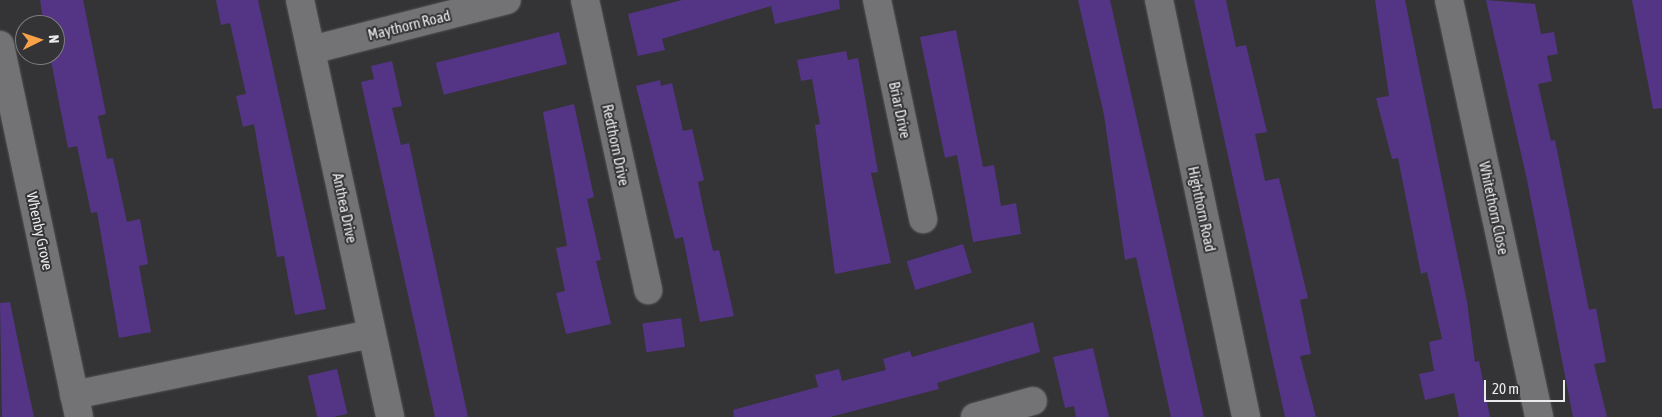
<!DOCTYPE html>
<style>
body{margin:0}
#map{position:relative;width:1662px;height:417px;overflow:hidden;background:#343336;font-family:"Asap Condensed",sans-serif}
div>[style]{position:absolute}
.building>*{inset:0;background:#543585;transform-origin:0 0}
.roads{filter:drop-shadow(0 0 1px #525153) drop-shadow(0 0 1px #525153)}
.minor>*{height:28px;margin:-14px;padding:0 14px;transform-origin:14px;border-radius:14px;background:#737275}
span{translate:-50% -50%;white-space:nowrap;text-align:center;line-height:1.15;-webkit-text-stroke:4px #343336;paint-order:stroke}
.street-label{font-size:15px;color:#ebebec}
.north{position:absolute;left:15px;top:15px;width:50px;height:50px;box-sizing:border-box;background:#343336;border:1px solid #7d7d7f;border-radius:50%;rotate:86deg;font-size:14px;font-weight:700;line-height:20px;text-align:center;color:#ebebec}
.north::after{content:'';display:block;margin:auto;width:18px;height:22px;background:#f7a149;clip-path:polygon(50% 0,100% 100%,50% 72%,0 100%)}
.scale{position:absolute;left:1484px;top:380px;width:81px;height:22px;box-sizing:border-box;border:2px solid #ebebec;border-top:0;padding-left:6px;font-size:15px;line-height:18px;white-space:nowrap;color:#ebebec;-webkit-text-stroke:4px #343336;paint-order:stroke}
</style>
<div id="map">
<div class="building">
<div style="clip-path:polygon(40px 0,83px 0,106px 114px,98px 116px,107px 159px,113px 158px,127px 222px,140px 219px,148px 264px,139px 266px,151px 332px,119px 338px,97px 212px,91px 213px,77px 146px,68px 148px,57px 92px,50px 55px,55px 55px,55px 25px,44px 25px)"></div>
<div style="clip-path:polygon(216px 0,258px 0,326px 309px,295px 315px,284px 256px,277px 257px,254px 124px,243px 127px,236px 96px,246px 94px,230px 23px,221px 25px)"></div>
<div style="clip-path:polygon(682px 0,839px 0,840px 9px,775px 24px,771px 6px,662px 39px,665px 50px,638px 56px,628px 14px)"></div>
<div style="clip-path:polygon(1078px 0,1110px 0,1204px 417px,1171px 417px,1136px 257px,1125px 260px,1104px 115px)"></div>
<div style="clip-path:polygon(1194px 0,1226px 0,1236px 47px,1246px 45px,1267px 132px,1255px 134px,1265px 181px,1279px 178px,1308px 298px,1300px 300px,1311px 354px,1300px 356px,1316px 417px,1285px 417px)"></div>
<div style="clip-path:polygon(1375px 0,1405px 0,1467px 302px,1475px 362px,1479px 361px,1490px 417px,1459px 417px,1454px 393px,1425px 400px,1419px 374px,1434px 371px,1429px 342px,1442px 339px,1427px 272px,1421px 274px,1398px 158px,1392px 159px,1376px 98px,1389px 96px)"></div>
<div style="clip-path:polygon(1486px 0,1535px 4px,1541px 34px,1554px 32px,1558px 54px,1547px 56px,1552px 81px,1538px 84px,1551px 141px,1555px 140px,1589px 310px,1596px 308px,1606px 362px,1594px 364px,1607px 417px,1573px 417px,1527px 180px)"></div>
<div style="clip-path:polygon(1632px 0,1662px 0,1662px 108px,1653px 109px)"></div>
<div style="clip-path:polygon(956px 30px,983px 167px,994px 165px,1001px 206px,1016px 203px,1021px 234px,973px 242px,957px 155px,945px 158px,920px 37px)"></div>
<div style="left:559px;top:32px;width:33px;height:127px;rotate:76deg"></div>
<div style="clip-path:polygon(846px 51px,848px 60px,858px 58px,878px 172px,871px 173px,891px 263px,835px 274px,815px 125px,820px 124px,812px 79px,801px 81px,797px 60px)"></div>
<div style="clip-path:polygon(392px 61px,402px 106px,392px 108px,401px 145px,409px 143px,468px 417px,435px 417px,361px 82px,374px 79px,371px 66px)"></div>
<div style="clip-path:polygon(660px 80px,661px 86px,672px 83px,683px 131px,692px 129px,704px 180px,698px 182px,704px 212px,713px 251px,719px 250px,734px 316px,700px 322px,683px 237px,675px 239px,636px 86px)"></div>
<div style="clip-path:polygon(574px 104px,594px 197px,587px 199px,601px 260px,596px 261px,611px 324px,566px 334px,556px 293px,565px 291px,556px 248px,567px 246px,543px 112px)"></div>
<div style="left:963px;top:244px;width:30px;height:59px;rotate:73deg"></div>
<div style="clip-path:polygon(10px 302px,22px 361px,34px 417px,2px 417px,0 303px)"></div>
<div style="left:681px;top:318px;width:29px;height:39px;rotate:82deg"></div>
<div style="clip-path:polygon(1033px 322px,1040px 352px,937px 383px,939px 389px,830px 417px,734px 417px,733px 410px,818px 387px,815px 375px,839px 369px,842px 381px,886px 370px,883px 359px,910px 351px,912px 357px)"></div>
<div style="clip-path:polygon(1093px 348px,1109px 417px,1076px 417px,1074px 406px,1065px 408px,1053px 357px)"></div>
<div style="left:337px;top:369px;width:46px;height:30px;rotate:77deg"></div>
</div>
<div class="roads">
<div class="minor">
<div style="left:300px;top:0;width:427px;rotate:77.8deg"></div>
<div style="left:585px;top:0;width:297px;rotate:77.7deg"></div>
<div style="left:877px;top:0;width:224px;rotate:78.1deg"></div>
<div style="left:1159px;top:0;width:426px;rotate:78.2deg"></div>
<div style="left:1449px;top:0;width:427px;rotate:77.8deg"></div>
<div style="left:0;top:45px;width:380px;rotate:78deg"></div>
<div style="left:311px;top:50px;width:202px;rotate:-14.3deg"></div>
<div style="left:74px;top:395px;width:304px;rotate:-11.6deg"></div>
<div style="left:975px;top:417px;width:60px;rotate:-15.4deg"></div>
</div>
</div>
<div class="street-label">
<span style="left:409px;top:25px;rotate:-14deg">Maythorn Road</span>
<span style="left:900px;top:110px;rotate:78deg">Briar Drive</span>
<span style="left:616px;top:145px;rotate:78deg">Redthorn Drive</span>
<span style="left:345px;top:208px;rotate:78deg">Anthea Drive</span>
<span style="left:1494px;top:208px;rotate:78deg">Whitethorn Close</span>
<span style="left:1202px;top:209px;rotate:78deg">Highthorn Road</span>
<span style="left:40px;top:231px;rotate:78deg">Whenby Grove</span>
</div>
<div class="north">N</div>
<div class="scale">20 m</div>
</div>
